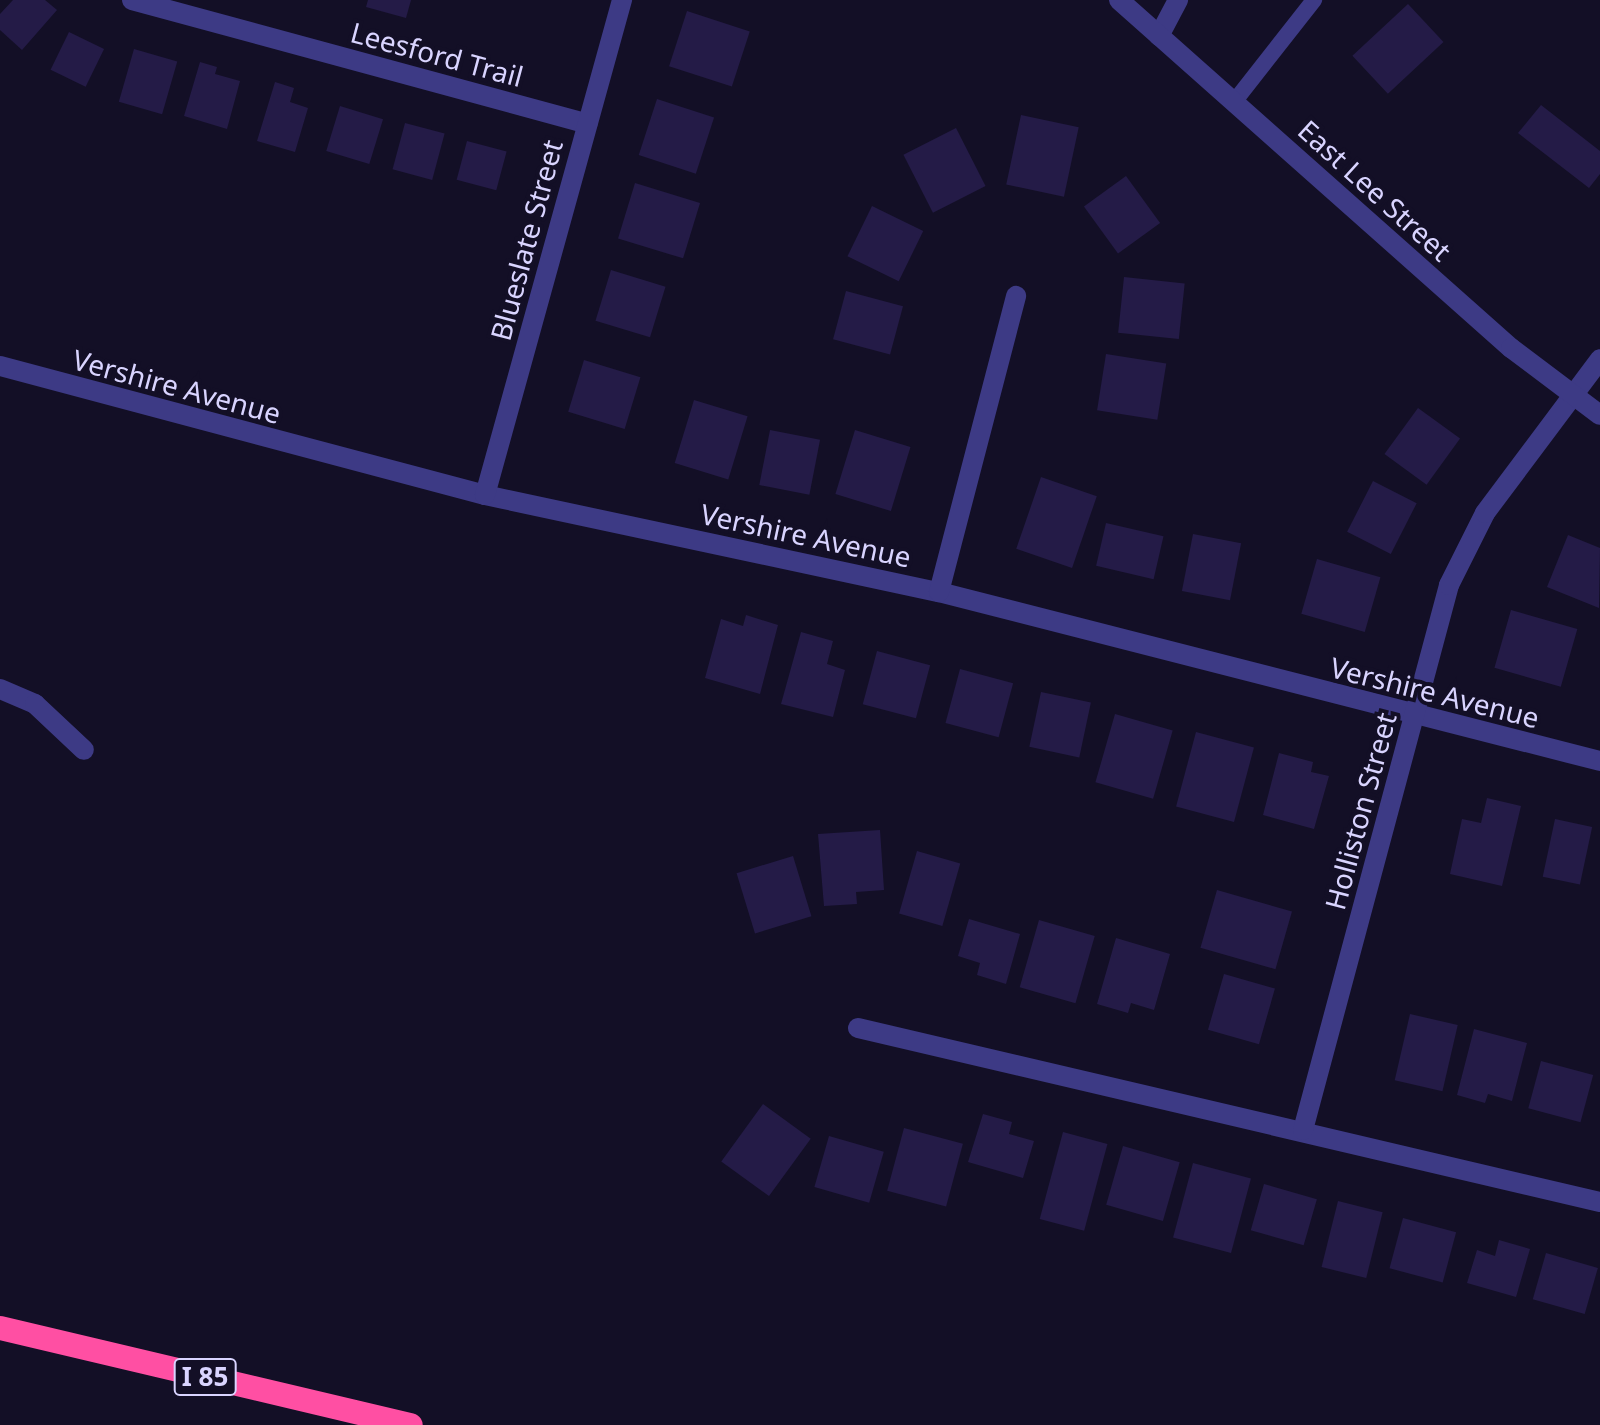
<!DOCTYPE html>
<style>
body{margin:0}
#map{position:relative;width:1600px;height:1425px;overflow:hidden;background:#130f26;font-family:"Noto Sans",sans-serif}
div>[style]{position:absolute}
.building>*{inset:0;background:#241b47;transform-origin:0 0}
.service>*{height:16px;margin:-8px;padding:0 8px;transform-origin:8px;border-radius:8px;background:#3d3a85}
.minor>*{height:20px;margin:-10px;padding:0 10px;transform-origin:10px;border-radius:10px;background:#3d3a85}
.tertiary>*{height:20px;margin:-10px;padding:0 10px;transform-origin:10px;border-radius:10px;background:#3d3a85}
.motorway>*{height:24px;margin:-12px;padding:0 12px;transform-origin:12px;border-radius:12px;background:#ff4fa3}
span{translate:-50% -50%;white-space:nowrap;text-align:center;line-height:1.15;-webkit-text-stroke:8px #130f26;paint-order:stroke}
.shield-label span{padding:2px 6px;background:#130f26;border:2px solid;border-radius:6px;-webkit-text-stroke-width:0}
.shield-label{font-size:26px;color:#d9d4ff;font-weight:700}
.street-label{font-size:28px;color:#d9d4ff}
</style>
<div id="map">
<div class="building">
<div style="clip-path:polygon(13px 0,45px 0,57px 10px,22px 50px,0 30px,0 14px)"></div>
<div style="clip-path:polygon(368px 0,411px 0,406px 18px,366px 7px)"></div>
<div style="left:1408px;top:4px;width:52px;height:76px;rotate:47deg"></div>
<div style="left:687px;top:11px;width:66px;height:58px;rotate:18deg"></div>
<div style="left:69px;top:32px;width:39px;height:42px;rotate:26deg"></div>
<div style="left:134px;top:49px;width:45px;height:55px;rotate:16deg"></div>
<div style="clip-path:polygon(200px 62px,217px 67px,215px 74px,240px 81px,227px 129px,184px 116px)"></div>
<div style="clip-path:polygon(275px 82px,294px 88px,290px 102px,308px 108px,295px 152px,257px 141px)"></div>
<div style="left:657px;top:99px;width:60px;height:59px;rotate:18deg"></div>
<div style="clip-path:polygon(1541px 105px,1600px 151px,1600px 174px,1589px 188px,1518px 133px)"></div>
<div style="left:340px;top:106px;width:45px;height:47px;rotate:17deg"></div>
<div style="left:1021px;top:115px;width:59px;height:71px;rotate:12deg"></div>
<div style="left:405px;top:123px;width:41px;height:48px;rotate:15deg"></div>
<div style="left:956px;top:128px;width:65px;height:59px;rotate:63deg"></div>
<div style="left:467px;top:141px;width:41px;height:40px;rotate:15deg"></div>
<div style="left:1126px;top:176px;width:58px;height:52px;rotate:54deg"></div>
<div style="left:635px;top:183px;width:68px;height:58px;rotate:17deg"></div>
<div style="left:872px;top:206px;width:57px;height:56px;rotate:26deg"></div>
<div style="left:611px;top:270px;width:57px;height:53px;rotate:17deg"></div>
<div style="left:1124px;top:277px;width:61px;height:56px;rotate:6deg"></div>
<div style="left:846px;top:291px;width:59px;height:50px;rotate:15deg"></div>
<div style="left:1106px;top:354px;width:61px;height:57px;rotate:9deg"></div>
<div style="left:584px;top:360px;width:59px;height:54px;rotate:17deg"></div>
<div style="left:694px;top:400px;width:56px;height:66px;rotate:17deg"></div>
<div style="left:1418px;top:408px;width:52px;height:57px;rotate:36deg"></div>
<div style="left:770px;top:430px;width:51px;height:56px;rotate:11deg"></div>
<div style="left:855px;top:430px;width:58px;height:67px;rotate:17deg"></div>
<div style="left:1041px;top:477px;width:59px;height:76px;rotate:19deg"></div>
<div style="left:1373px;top:481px;width:49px;height:57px;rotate:27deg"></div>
<div style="left:1106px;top:523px;width:59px;height:44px;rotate:13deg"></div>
<div style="left:1193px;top:534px;width:49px;height:58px;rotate:11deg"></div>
<div style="clip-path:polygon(1568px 535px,1600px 548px,1599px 608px,1547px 587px)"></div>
<div style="left:1317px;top:559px;width:66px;height:57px;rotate:16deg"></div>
<div style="left:1511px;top:610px;width:69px;height:60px;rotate:16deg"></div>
<div style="clip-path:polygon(746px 615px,778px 625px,760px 694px,705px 678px,721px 619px,743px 626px)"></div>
<div style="clip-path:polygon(801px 632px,833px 641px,827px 664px,845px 670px,833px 717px,781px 704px)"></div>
<div style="left:877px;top:651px;width:55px;height:55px;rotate:15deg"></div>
<div style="left:960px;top:669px;width:55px;height:56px;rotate:15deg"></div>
<div style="left:1041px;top:692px;width:51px;height:56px;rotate:12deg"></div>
<div style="left:1115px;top:714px;width:60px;height:71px;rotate:16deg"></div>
<div style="left:1196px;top:732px;width:60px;height:77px;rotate:15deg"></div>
<div style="clip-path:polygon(1279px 753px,1313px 762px,1311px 772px,1329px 776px,1314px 829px,1263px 815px)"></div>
<div style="clip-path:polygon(1487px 798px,1521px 806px,1502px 886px,1450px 874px,1462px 819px,1481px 823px)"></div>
<div style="left:1555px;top:819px;width:38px;height:59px;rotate:12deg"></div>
<div style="clip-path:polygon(880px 830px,884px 890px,856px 892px,857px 904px,824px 906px,818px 834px)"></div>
<div style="left:917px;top:851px;width:45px;height:65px;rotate:16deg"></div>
<div style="left:793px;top:856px;width:63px;height:59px;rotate:73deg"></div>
<div style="left:1217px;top:890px;width:78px;height:60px;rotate:16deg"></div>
<div style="clip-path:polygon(969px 919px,1020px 934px,1006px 984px,977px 975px,980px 963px,958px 956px)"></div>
<div style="left:1039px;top:920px;width:58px;height:70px;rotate:16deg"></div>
<div style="clip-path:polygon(1116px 938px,1170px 954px,1154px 1010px,1131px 1003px,1128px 1013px,1097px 1004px)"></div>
<div style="left:1224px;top:974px;width:53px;height:58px;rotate:16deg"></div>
<div style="left:1410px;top:1014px;width:49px;height:68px;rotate:13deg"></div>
<div style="clip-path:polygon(1474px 1029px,1527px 1043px,1512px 1101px,1488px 1094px,1485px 1103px,1457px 1095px)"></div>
<div style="left:1541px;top:1061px;width:54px;height:49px;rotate:15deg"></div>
<div style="left:763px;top:1104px;width:59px;height:71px;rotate:36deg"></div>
<div style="clip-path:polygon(983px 1114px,1012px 1122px,1009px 1134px,1034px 1141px,1023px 1178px,968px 1162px)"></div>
<div style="left:904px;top:1128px;width:61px;height:65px;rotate:15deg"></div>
<div style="left:1063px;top:1132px;width:46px;height:90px;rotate:15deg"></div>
<div style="left:829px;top:1136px;width:57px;height:53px;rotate:16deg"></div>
<div style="left:1123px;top:1146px;width:59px;height:61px;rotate:16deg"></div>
<div style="left:1193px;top:1163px;width:60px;height:77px;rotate:15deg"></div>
<div style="left:1264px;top:1184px;width:55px;height:48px;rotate:16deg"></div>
<div style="left:1338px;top:1201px;width:46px;height:68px;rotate:14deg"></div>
<div style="left:1403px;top:1218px;width:55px;height:52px;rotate:15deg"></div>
<div style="clip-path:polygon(1499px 1240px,1530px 1249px,1516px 1297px,1467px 1283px,1477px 1250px,1495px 1256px)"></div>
<div style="left:1546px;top:1253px;width:54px;height:48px;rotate:16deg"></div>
</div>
<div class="service">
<div style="left:1234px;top:102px;width:130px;rotate:-51.9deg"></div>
</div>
<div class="minor">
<div style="left:132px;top:0;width:472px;rotate:15.2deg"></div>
<div style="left:1159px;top:36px;width:41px;rotate:-62.2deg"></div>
<div style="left:0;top:366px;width:502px;rotate:14.89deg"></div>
<div style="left:485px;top:495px;width:464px;rotate:12.1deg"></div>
<div style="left:939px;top:592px;width:682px;rotate:14.34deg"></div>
<div style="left:485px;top:495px;width:514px;rotate:-74.53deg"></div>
<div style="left:939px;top:592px;width:306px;rotate:-75.4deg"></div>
<div style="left:0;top:689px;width:38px;rotate:23deg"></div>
<div style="left:35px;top:704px;width:67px;rotate:43.2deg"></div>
<div style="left:858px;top:1028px;width:762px;rotate:13.2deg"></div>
<div style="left:1303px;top:1130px;width:564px;rotate:-75deg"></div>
<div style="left:1449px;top:585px;width:80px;rotate:-63.4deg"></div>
<div style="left:1485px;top:513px;width:192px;rotate:-53.2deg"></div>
</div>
<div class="tertiary">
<div style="left:1119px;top:0;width:524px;rotate:41.6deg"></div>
<div style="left:1511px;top:348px;width:111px;rotate:37deg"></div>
</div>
<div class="motorway">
<div style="left:0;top:1328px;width:422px;rotate:13.3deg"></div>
</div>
<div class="shield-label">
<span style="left:205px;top:1377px">I 85</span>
</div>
<div class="street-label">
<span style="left:437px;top:54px;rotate:15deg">Leesford Trail</span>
<span style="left:1375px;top:190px;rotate:42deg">East Lee Street</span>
<span style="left:526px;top:240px;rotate:-75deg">Blueslate Street</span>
<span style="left:177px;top:386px;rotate:15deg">Vershire Avenue</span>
<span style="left:806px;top:535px;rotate:12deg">Vershire Avenue</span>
<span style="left:1435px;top:692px;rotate:14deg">Vershire Avenue</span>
<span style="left:1360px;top:811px;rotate:-75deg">Holliston Street</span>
</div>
</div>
